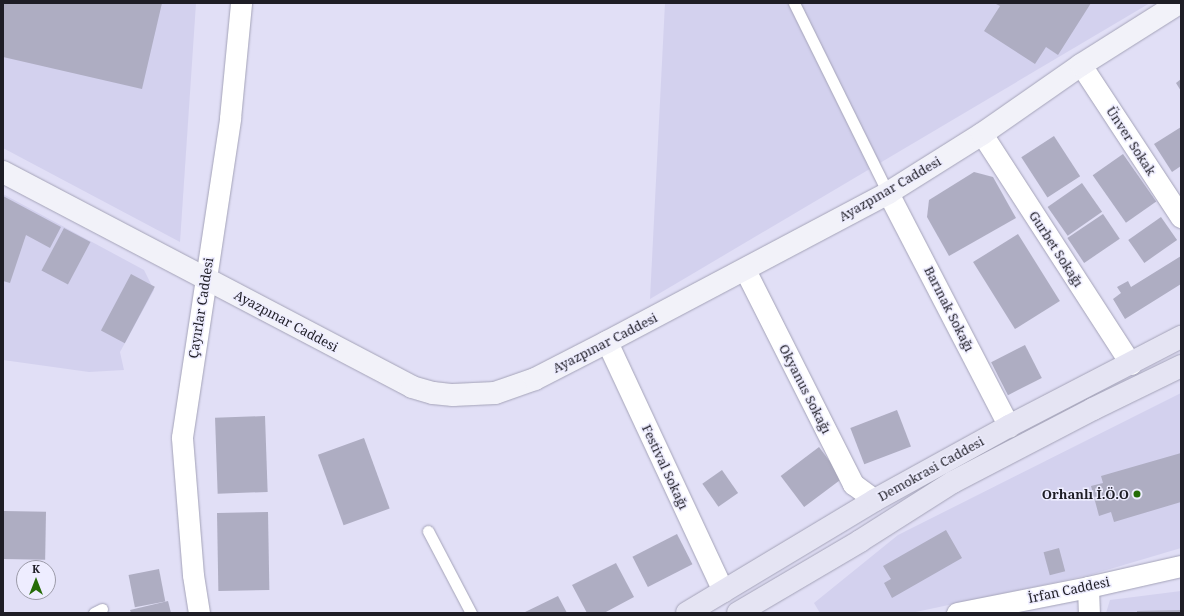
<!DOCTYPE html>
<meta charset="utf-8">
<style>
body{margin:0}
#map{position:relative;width:1184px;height:616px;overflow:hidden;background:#e1dff6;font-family:"Noto Serif",serif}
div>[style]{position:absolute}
.built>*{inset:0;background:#d3d1ee}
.building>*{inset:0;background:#aeadc2;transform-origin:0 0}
.roads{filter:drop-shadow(0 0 1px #a4a3b8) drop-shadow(0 0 1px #a4a3b8)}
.lane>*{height:11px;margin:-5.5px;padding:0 5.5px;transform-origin:5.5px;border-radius:5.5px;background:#fff}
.street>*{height:21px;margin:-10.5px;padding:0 10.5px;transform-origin:10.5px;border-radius:10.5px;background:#fff}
.secondary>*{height:22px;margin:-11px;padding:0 11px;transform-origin:11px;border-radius:11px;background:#f2f2f9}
.primary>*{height:22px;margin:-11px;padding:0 11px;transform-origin:11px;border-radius:11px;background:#e5e4f3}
.dots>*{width:11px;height:11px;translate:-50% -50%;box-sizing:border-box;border:2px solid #eeedff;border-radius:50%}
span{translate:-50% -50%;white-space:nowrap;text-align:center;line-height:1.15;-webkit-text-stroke:3px #eeedff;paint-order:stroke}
.street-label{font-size:13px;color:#1e1d25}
.poi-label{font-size:13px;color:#1e1d25;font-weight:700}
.right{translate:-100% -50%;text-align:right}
.frame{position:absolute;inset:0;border:4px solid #1e1d25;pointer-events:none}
.north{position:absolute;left:16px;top:560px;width:40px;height:40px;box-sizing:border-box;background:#eeedff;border:1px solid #9b9aa8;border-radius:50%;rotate:0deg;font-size:11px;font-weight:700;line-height:16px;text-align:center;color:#1e1d25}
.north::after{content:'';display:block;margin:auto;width:14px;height:18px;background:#256c07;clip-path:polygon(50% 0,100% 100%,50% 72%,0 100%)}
</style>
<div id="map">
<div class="built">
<div style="clip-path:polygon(3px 3px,196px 3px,180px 242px,3px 148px)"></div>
<div style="clip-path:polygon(665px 3px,1150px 3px,650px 299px)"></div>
<div style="clip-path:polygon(3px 194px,144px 270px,154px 290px,120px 352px,124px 370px,89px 372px,3px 360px)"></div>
<div style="clip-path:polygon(1181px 393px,1181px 548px,1090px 575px,911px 613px,820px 613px,814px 603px,898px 535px)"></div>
<div style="clip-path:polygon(1181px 591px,1181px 613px,1106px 613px,1110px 600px)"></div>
</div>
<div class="building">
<div style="clip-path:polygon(3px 3px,162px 3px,142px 89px,3px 57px)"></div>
<div style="clip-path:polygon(994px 3px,1091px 3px,1058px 55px,1046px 47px,1035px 64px,984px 31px,1000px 6px)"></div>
<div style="clip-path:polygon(1181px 79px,1181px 91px,1176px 83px)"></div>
<div style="clip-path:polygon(1181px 127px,1181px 166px,1172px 172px,1154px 144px)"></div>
<div style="left:1054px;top:136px;width:48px;height:39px;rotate:57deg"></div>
<div style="left:1123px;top:154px;width:58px;height:37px;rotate:55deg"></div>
<div style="clip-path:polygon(974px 172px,993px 177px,1016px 218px,949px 256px,927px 217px,929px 200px)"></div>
<div style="left:1082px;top:183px;width:35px;height:42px;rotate:55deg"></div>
<div style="clip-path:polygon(3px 196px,61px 227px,50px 248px,26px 235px,10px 283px,3px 281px)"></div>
<div style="left:1103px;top:214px;width:30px;height:43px;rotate:56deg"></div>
<div style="left:1161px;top:217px;width:28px;height:40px;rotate:55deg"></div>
<div style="left:64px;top:228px;width:30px;height:48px;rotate:28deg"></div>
<div style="left:1018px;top:234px;width:79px;height:53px;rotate:58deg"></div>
<div style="clip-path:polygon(1181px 256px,1181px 284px,1125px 319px,1113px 299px,1121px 293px,1117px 287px,1128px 281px,1131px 287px)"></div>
<div style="left:131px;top:274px;width:27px;height:64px;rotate:28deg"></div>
<div style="left:1025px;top:345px;width:37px;height:38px;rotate:63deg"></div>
<div style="left:897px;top:410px;width:39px;height:50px;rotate:69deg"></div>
<div style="left:265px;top:416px;width:76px;height:50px;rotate:88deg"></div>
<div style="left:364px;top:438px;width:75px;height:49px;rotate:70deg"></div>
<div style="left:819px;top:447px;width:39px;height:48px;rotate:53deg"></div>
<div style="clip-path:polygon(1181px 453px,1181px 502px,1114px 522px,1111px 512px,1099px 516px,1091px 486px,1103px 483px,1101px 476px)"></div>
<div style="left:722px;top:470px;width:28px;height:24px;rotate:55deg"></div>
<div style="left:4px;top:511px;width:42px;height:48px;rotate:1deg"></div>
<div style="left:268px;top:512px;width:78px;height:51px;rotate:89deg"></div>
<div style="clip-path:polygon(946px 530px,962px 558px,892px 598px,884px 583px,891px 579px,883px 566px)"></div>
<div style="left:677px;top:534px;width:34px;height:50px;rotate:63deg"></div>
<div style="left:1059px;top:548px;width:24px;height:16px;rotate:75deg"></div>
<div style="clip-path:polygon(616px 563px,634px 597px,604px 613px,587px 613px,572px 585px)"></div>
<div style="left:159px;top:569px;width:33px;height:31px;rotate:79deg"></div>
<div style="clip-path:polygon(558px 596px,567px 613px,523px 613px)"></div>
<div style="clip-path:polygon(168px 601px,171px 613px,131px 613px,130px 610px)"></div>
<div style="clip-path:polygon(1181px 610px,1181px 613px,1137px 613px,1137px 611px)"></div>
</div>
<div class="roads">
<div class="lane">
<div style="left:794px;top:3px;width:212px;rotate:63.7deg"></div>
<div style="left:428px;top:531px;width:93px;rotate:62.3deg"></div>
<div style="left:94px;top:613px;width:9px;rotate:-27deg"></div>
</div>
<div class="street">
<div style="left:1081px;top:65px;width:182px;rotate:56.7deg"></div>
<div style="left:982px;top:134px;width:274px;rotate:57.1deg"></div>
<div style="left:888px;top:193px;width:263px;rotate:62.6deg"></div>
<div style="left:745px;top:270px;width:240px;rotate:63.2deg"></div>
<div style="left:853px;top:484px;width:27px;rotate:36deg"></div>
<div style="left:607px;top:342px;width:275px;rotate:65deg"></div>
<div style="left:1088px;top:587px;width:26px;rotate:88deg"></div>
<div style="left:199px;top:613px;width:38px;rotate:-99deg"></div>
<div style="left:193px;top:575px;width:138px;rotate:-94.6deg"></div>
<div style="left:182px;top:437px;width:323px;rotate:-81.4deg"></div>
<div style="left:230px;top:118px;width:116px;rotate:-84.5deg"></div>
<div style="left:957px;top:613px;width:134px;rotate:-11.2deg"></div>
<div style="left:1088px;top:587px;width:95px;rotate:-12.7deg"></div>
</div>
<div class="secondary">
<div style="left:3px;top:172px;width:462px;rotate:27.7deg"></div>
<div style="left:412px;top:387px;width:22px;rotate:16deg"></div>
<div style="left:433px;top:393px;width:20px;rotate:6deg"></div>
<div style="left:453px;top:395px;width:42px;rotate:-2.7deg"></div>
<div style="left:495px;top:393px;width:42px;rotate:-19.3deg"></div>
<div style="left:535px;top:379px;width:81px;rotate:-27.2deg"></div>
<div style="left:607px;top:342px;width:318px;rotate:-27.9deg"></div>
<div style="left:888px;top:193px;width:111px;rotate:-32.1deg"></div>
<div style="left:982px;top:134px;width:121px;rotate:-34.9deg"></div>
<div style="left:1081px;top:65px;width:116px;rotate:-32.3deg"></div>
</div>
<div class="primary">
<div style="left:687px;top:613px;width:219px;rotate:-31deg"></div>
<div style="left:875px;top:500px;width:153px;rotate:-28.9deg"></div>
<div style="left:1009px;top:426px;width:194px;rotate:-27.4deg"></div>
<div style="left:738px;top:613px;width:142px;rotate:-30.5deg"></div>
<div style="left:860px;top:541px;width:110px;rotate:-32.4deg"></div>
<div style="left:953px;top:482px;width:158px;rotate:-27.5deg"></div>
<div style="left:1093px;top:409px;width:98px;rotate:-26deg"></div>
</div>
</div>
<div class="dots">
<div style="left:1137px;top:494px;background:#256c07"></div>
</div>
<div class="street-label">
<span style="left:1131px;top:141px;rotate:57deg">Ünver Sokak</span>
<span style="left:890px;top:189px;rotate:-30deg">Ayazpınar Caddesi</span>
<span style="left:1056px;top:249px;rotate:57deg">Gurbet Sokağı</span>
<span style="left:201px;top:308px;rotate:-81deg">Çayırlar Caddesi</span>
<span style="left:949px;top:309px;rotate:63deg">Barınak Sokağı</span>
<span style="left:286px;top:321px;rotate:28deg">Ayazpınar Caddesi</span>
<span style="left:605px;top:343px;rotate:-27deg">Ayazpınar Caddesi</span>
<span style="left:805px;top:389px;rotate:63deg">Okyanus Sokağı</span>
<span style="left:665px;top:467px;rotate:65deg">Festival Sokağı</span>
<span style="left:931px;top:469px;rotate:-29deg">Demokrasi Caddesi</span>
<span style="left:1069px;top:590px;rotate:-12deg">İrfan Caddesi</span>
</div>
<div class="poi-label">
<span class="right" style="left:1129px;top:494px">Orhanlı İ.Ö.O</span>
</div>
<div class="frame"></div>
<div class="north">K</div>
</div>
